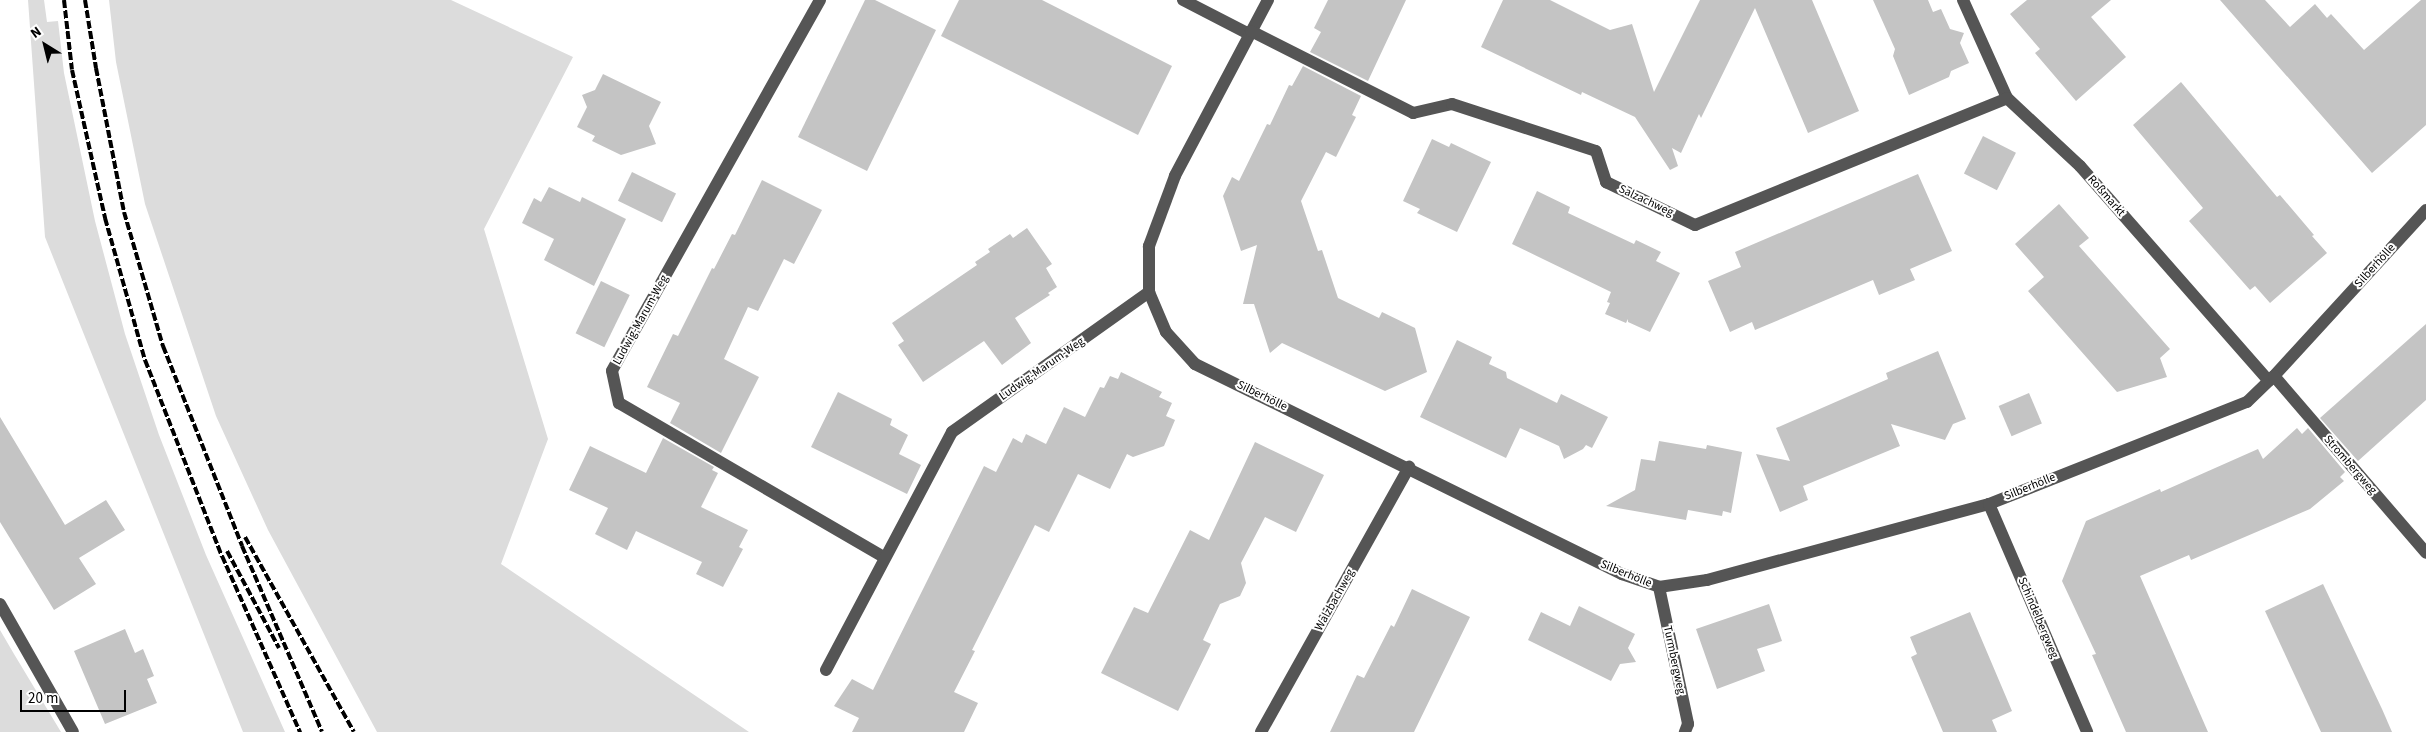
<!DOCTYPE html>
<meta charset="utf-8">
<style>
body{margin:0}
#map{position:relative;width:2426px;height:732px;overflow:hidden;background:#fff;font-family:"Source Sans 3",sans-serif}
div>[style]{position:absolute}
.green>*{inset:0;background:#dcdcdc}
.building>*{inset:0;background:#c4c4c4;transform-origin:0 0}
.minor>*{height:12px;margin:-6px;padding:0 6px;transform-origin:6px;border-radius:6px;background:#555}
.rail>*{height:4px;margin-top:-2px;transform-origin:0;background:repeating-linear-gradient(90deg,#000 0 8px,transparent 0 10.5px)}
span{translate:-50% -50%;white-space:nowrap;text-align:center;line-height:1.15;-webkit-text-stroke:4px #fff;paint-order:stroke}
.street-label{font-size:12px;color:#000}
.north{position:absolute;left:20px;top:20px;width:50px;height:50px;-webkit-text-stroke:4px #fff;paint-order:stroke;rotate:324deg;font-size:14px;font-weight:700;line-height:20px;text-align:center;color:#000}
.north::after{content:'';display:block;margin:auto;width:18px;height:22px;background:#000;clip-path:polygon(50% 0,100% 100%,50% 72%,0 100%)}
.scale{position:absolute;left:20px;top:690px;width:106px;height:22px;box-sizing:border-box;border:2px solid #000;border-top:0;padding-left:6px;font-size:15px;line-height:18px;white-space:nowrap;color:#000;-webkit-text-stroke:4px #fff;paint-order:stroke}
</style>
<div id="map">
<div class="green">
<div style="clip-path:polygon(28px 0,44px 0,47px 22px,58px 21px,64px 73px,95px 221px,125px 334px,159px 435px,206px 555px,285px 732px,243px 732px,45px 237px)"></div>
<div style="clip-path:polygon(109px 0,451px 0,573px 57px,484px 229px,548px 439px,501px 564px,749px 732px,377px 732px,268px 530px,216px 416px,145px 204px,116px 62px)"></div>
<div style="clip-path:polygon(0 630px,14px 654px,61px 732px,0 732px)"></div>
</div>
<div class="building">
<div style="clip-path:polygon(865px 0,875px 0,936px 30px,867px 171px,798px 137px)"></div>
<div style="clip-path:polygon(959px 0,1042px 0,1172px 66px,1138px 135px,941px 36px)"></div>
<div style="clip-path:polygon(1328px 0,1406px 0,1368px 81px,1310px 52px,1321px 32px,1314px 28px)"></div>
<div style="clip-path:polygon(1503px 0,1550px 0,1610px 30px,1632px 24px,1654px 92px,1700px 0,1812px 0,1859px 111px,1808px 133px,1755px 8px,1701px 118px,1699px 114px,1681px 153px,1672px 148px,1678px 166px,1670px 170px,1635px 117px,1582px 92px,1581px 95px,1481px 47px)"></div>
<div style="clip-path:polygon(1873px 0,1928px 0,1933px 12px,1941px 9px,1950px 29px,1964px 33px,1960px 43px,1969px 63px,1951px 71px,1949px 77px,1909px 95px,1893px 56px,1895px 49px)"></div>
<div style="clip-path:polygon(2027px 0,2111px 0,2091px 17px,2126px 57px,2076px 101px,2035px 53px,2040px 49px,2010px 14px)"></div>
<div style="clip-path:polygon(2220px 0,2265px 0,2290px 27px,2315px 4px,2327px 18px,2331px 14px,2364px 50px,2421px 0,2426px 0,2426px 125px,2372px 173px)"></div>
<div style="clip-path:polygon(1303px 66px,1361px 96px,1352px 115px,1356px 117px,1336px 157px,1326px 152px,1301px 201px,1318px 251px,1322px 250px,1338px 298px,1379px 318px,1382px 312px,1415px 328px,1427px 372px,1385px 391px,1282px 343px,1270px 353px,1254px 304px,1243px 304px,1257px 245px,1241px 251px,1223px 196px,1232px 177px,1239px 181px,1267px 124px,1270px 125px,1289px 85px,1292px 86px)"></div>
<div style="clip-path:polygon(603px 74px,661px 102px,649px 126px,656px 144px,621px 155px,592px 141px,595px 136px,577px 127px,587px 107px,582px 95px,595px 90px)"></div>
<div style="clip-path:polygon(2181px 82px,2277px 197px,2280px 195px,2314px 235px,2312px 236px,2327px 253px,2270px 303px,2255px 286px,2250px 290px,2189px 221px,2203px 208px,2133px 125px)"></div>
<div style="left:1983px;top:136px;width:37px;height:42px;rotate:27deg"></div>
<div style="clip-path:polygon(1432px 139px,1449px 147px,1451px 143px,1491px 162px,1457px 232px,1417px 213px,1420px 209px,1403px 201px)"></div>
<div style="left:632px;top:172px;width:49px;height:32px;rotate:26deg"></div>
<div style="clip-path:polygon(1918px 174px,1952px 251px,1910px 269px,1915px 280px,1879px 295px,1873px 280px,1755px 330px,1752px 322px,1730px 332px,1708px 281px,1741px 267px,1735px 252px)"></div>
<div style="clip-path:polygon(762px 180px,822px 210px,794px 264px,784px 259px,758px 311px,748px 307px,724px 359px,759px 377px,721px 453px,670px 423px,680px 403px,647px 387px,673px 334px,678px 336px,712px 268px,714px 269px,732px 234px,735px 235px)"></div>
<div style="clip-path:polygon(549px 187px,580px 202px,582px 197px,626px 219px,594px 286px,544px 260px,554px 239px,522px 223px,534px 198px,541px 202px)"></div>
<div style="clip-path:polygon(1537px 191px,1570px 207px,1568px 213px,1634px 244px,1636px 240px,1661px 252px,1656px 261px,1680px 273px,1650px 332px,1628px 322px,1628px 319px,1626px 323px,1605px 314px,1610px 303px,1607px 302px,1611px 292px,1512px 244px)"></div>
<div style="clip-path:polygon(2059px 204px,2089px 238px,2079px 246px,2170px 349px,2160px 358px,2167px 377px,2117px 392px,2028px 291px,2044px 277px,2015px 244px)"></div>
<div style="clip-path:polygon(1027px 228px,1052px 264px,1046px 268px,1057px 287px,1048px 293px,1050px 295px,1015px 318px,1031px 343px,1002px 365px,984px 341px,923px 382px,898px 345px,904px 341px,892px 323px,977px 265px,975px 262px,990px 252px,988px 249px,1010px 234px,1013px 238px)"></div>
<div style="left:601px;top:281px;width:32px;height:58px;rotate:26deg"></div>
<div style="clip-path:polygon(2426px 324px,2426px 400px,2358px 461px,2320px 418px)"></div>
<div style="clip-path:polygon(1457px 340px,1492px 357px,1489px 364px,1506px 372px,1507px 378px,1557px 403px,1561px 394px,1608px 417px,1592px 448px,1586px 445px,1583px 449px,1564px 459px,1559px 446px,1520px 428px,1506px 458px,1420px 417px)"></div>
<div style="clip-path:polygon(1938px 351px,1966px 419px,1953px 424px,1945px 440px,1891px 424px,1900px 446px,1803px 486px,1808px 500px,1780px 512px,1756px 454px,1790px 461px,1776px 428px,1888px 379px,1886px 373px)"></div>
<div style="clip-path:polygon(1121px 372px,1162px 392px,1159px 397px,1172px 403px,1166px 416px,1175px 420px,1164px 446px,1133px 457px,1127px 454px,1110px 489px,1078px 474px,1049px 532px,1035px 525px,972px 650px,975px 651px,954px 692px,978px 703px,964px 732px,852px 732px,859px 718px,834px 706px,852px 679px,873px 690px,984px 466px,996px 472px,1013px 438px,1022px 443px,1026px 434px,1046px 444px,1064px 407px,1085px 417px,1100px 387px,1104px 388px,1110px 376px,1118px 379px)"></div>
<div style="clip-path:polygon(838px 392px,892px 419px,890px 425px,908px 435px,899px 454px,921px 465px,907px 494px,811px 447px)"></div>
<div style="left:2029px;top:393px;width:33px;height:33px;rotate:67deg"></div>
<div style="clip-path:polygon(0 417px,65px 525px,106px 500px,125px 530px,79px 558px,96px 584px,54px 610px,0 522px)"></div>
<div style="clip-path:polygon(2297px 428px,2302px 434px,2308px 428px,2345px 472px,2340px 477px,2344px 481px,2310px 509px,2191px 560px,2189px 555px,2140px 576px,2208px 732px,2126px 732px,2092px 655px,2096px 654px,2062px 581px,2086px 521px,2160px 489px,2161px 492px,2258px 449px,2263px 459px)"></div>
<div style="clip-path:polygon(663px 438px,714px 467px,712px 470px,718px 473px,701px 507px,748px 530px,739px 547px,743px 549px,723px 587px,696px 574px,702px 562px,636px 531px,627px 550px,595px 534px,608px 508px,569px 490px,590px 446px,646px 473px)"></div>
<div style="clip-path:polygon(1659px 441px,1706px 449px,1707px 445px,1742px 452px,1731px 513px,1723px 511px,1722px 516px,1688px 510px,1686px 520px,1606px 506px,1635px 490px,1641px 459px,1655px 461px)"></div>
<div style="clip-path:polygon(1255px 442px,1324px 475px,1296px 532px,1265px 517px,1241px 563px,1246px 583px,1240px 596px,1220px 604px,1203px 640px,1211px 644px,1178px 711px,1101px 673px,1134px 607px,1148px 613px,1190px 530px,1209px 540px)"></div>
<div style="clip-path:polygon(2323px 584px,2382px 709px,2392px 732px,2321px 732px,2265px 611px)"></div>
<div style="clip-path:polygon(1412px 589px,1470px 617px,1414px 732px,1330px 732px,1357px 675px,1364px 678px,1391px 625px,1394px 627px)"></div>
<div style="clip-path:polygon(1769px 604px,1782px 641px,1757px 649px,1765px 671px,1717px 689px,1696px 629px)"></div>
<div style="clip-path:polygon(1579px 606px,1635px 634px,1628px 648px,1636px 662px,1620px 664px,1611px 681px,1528px 640px,1541px 612px,1570px 626px)"></div>
<div style="clip-path:polygon(1970px 612px,2012px 711px,1992px 720px,1997px 732px,1943px 732px,1911px 657px,1917px 654px,1910px 637px)"></div>
<div style="clip-path:polygon(125px 629px,135px 653px,143px 649px,154px 676px,147px 679px,157px 703px,105px 724px,74px 651px)"></div>
</div>
<div class="minor">
<div style="left:820px;top:0;width:425px;rotate:119.3deg"></div>
<div style="left:612px;top:371px;width:33px;rotate:78deg"></div>
<div style="left:619px;top:403px;width:306px;rotate:30.2deg"></div>
<div style="left:1183px;top:0;width:74px;rotate:27.3deg"></div>
<div style="left:1268px;top:0;width:199px;rotate:117.9deg"></div>
<div style="left:1175px;top:176px;width:75px;rotate:110.4deg"></div>
<div style="left:1149px;top:246px;width:46px;rotate:90deg"></div>
<div style="left:1149px;top:292px;width:43px;rotate:67deg"></div>
<div style="left:1166px;top:332px;width:43px;rotate:47.8deg"></div>
<div style="left:1195px;top:364px;width:476px;rotate:26.2deg"></div>
<div style="left:1622px;top:574px;width:39px;rotate:19deg"></div>
<div style="left:1659px;top:587px;width:49px;rotate:-8.3deg"></div>
<div style="left:1707px;top:580px;width:292px;rotate:-15.1deg"></div>
<div style="left:1989px;top:504px;width:277px;rotate:-21.6deg"></div>
<div style="left:2247px;top:402px;width:37px;rotate:-44deg"></div>
<div style="left:2274px;top:376px;width:225px;rotate:-47.5deg"></div>
<div style="left:1963px;top:0;width:107px;rotate:65.8deg"></div>
<div style="left:2007px;top:98px;width:100px;rotate:43deg"></div>
<div style="left:2080px;top:166px;width:286px;rotate:48.7deg"></div>
<div style="left:1251px;top:31px;width:182px;rotate:26.8deg"></div>
<div style="left:1413px;top:113px;width:40px;rotate:-13deg"></div>
<div style="left:1452px;top:104px;width:151px;rotate:18.1deg"></div>
<div style="left:1596px;top:151px;width:33px;rotate:72deg"></div>
<div style="left:1606px;top:182px;width:99px;rotate:25.8deg"></div>
<div style="left:1695px;top:225px;width:337px;rotate:-22.1deg"></div>
<div style="left:2274px;top:376px;width:233px;rotate:49.3deg"></div>
<div style="left:1989px;top:504px;width:248px;rotate:66.7deg"></div>
<div style="left:1659px;top:587px;width:140px;rotate:78deg"></div>
<div style="left:1688px;top:724px;width:9px;rotate:111deg"></div>
<div style="left:0;top:604px;width:147px;rotate:60.3deg"></div>
<div style="left:826px;top:670px;width:269px;rotate:-62.1deg"></div>
<div style="left:952px;top:432px;width:242px;rotate:-35.4deg"></div>
<div style="left:1261px;top:732px;width:304px;rotate:-60.8deg"></div>
</div>
<div class="rail">
<div style="left:64px;top:0;width:70px;rotate:83.5deg"></div>
<div style="left:72px;top:70px;width:152px;rotate:77.4deg"></div>
<div style="left:105px;top:218px;width:148px;rotate:74.3deg"></div>
<div style="left:145px;top:360px;width:211px;rotate:68.6deg"></div>
<div style="left:222px;top:556px;width:193px;rotate:66.1deg"></div>
<div style="left:85px;top:0;width:69px;rotate:80.8deg"></div>
<div style="left:96px;top:68px;width:147px;rotate:79deg"></div>
<div style="left:124px;top:212px;width:140px;rotate:73.8deg"></div>
<div style="left:163px;top:346px;width:215px;rotate:68.4deg"></div>
<div style="left:242px;top:546px;width:202px;rotate:66.7deg"></div>
<div style="left:245px;top:537px;width:223px;rotate:60.8deg"></div>
<div style="left:227px;top:551px;width:110px;rotate:61.8deg"></div>
</div>
<div class="street-label">
<span style="left:2106px;top:196px;rotate:49deg">Roßmarkt</span>
<span style="left:1646px;top:201px;rotate:25deg">Salzachweg</span>
<span style="left:2375px;top:266px;rotate:-48deg">Silberhölle</span>
<span style="left:641px;top:320px;rotate:-61deg">Ludwig-Marum-Weg</span>
<span style="left:1042px;top:369px;rotate:-35deg">Ludwig-Marum-Weg</span>
<span style="left:1262px;top:396px;rotate:26deg">Silberhölle</span>
<span style="left:2350px;top:465px;rotate:49deg">Strombergweg</span>
<span style="left:2030px;top:487px;rotate:-22deg">Silberhölle</span>
<span style="left:1626px;top:574px;rotate:22deg">Silberhölle</span>
<span style="left:1335px;top:600px;rotate:-61deg">Walzbachweg</span>
<span style="left:2038px;top:618px;rotate:67deg">Schindelbergweg</span>
<span style="left:1674px;top:660px;rotate:78deg">Turmbergweg</span>
</div>
<div class="north">N</div>
<div class="scale">20 m</div>
</div>
